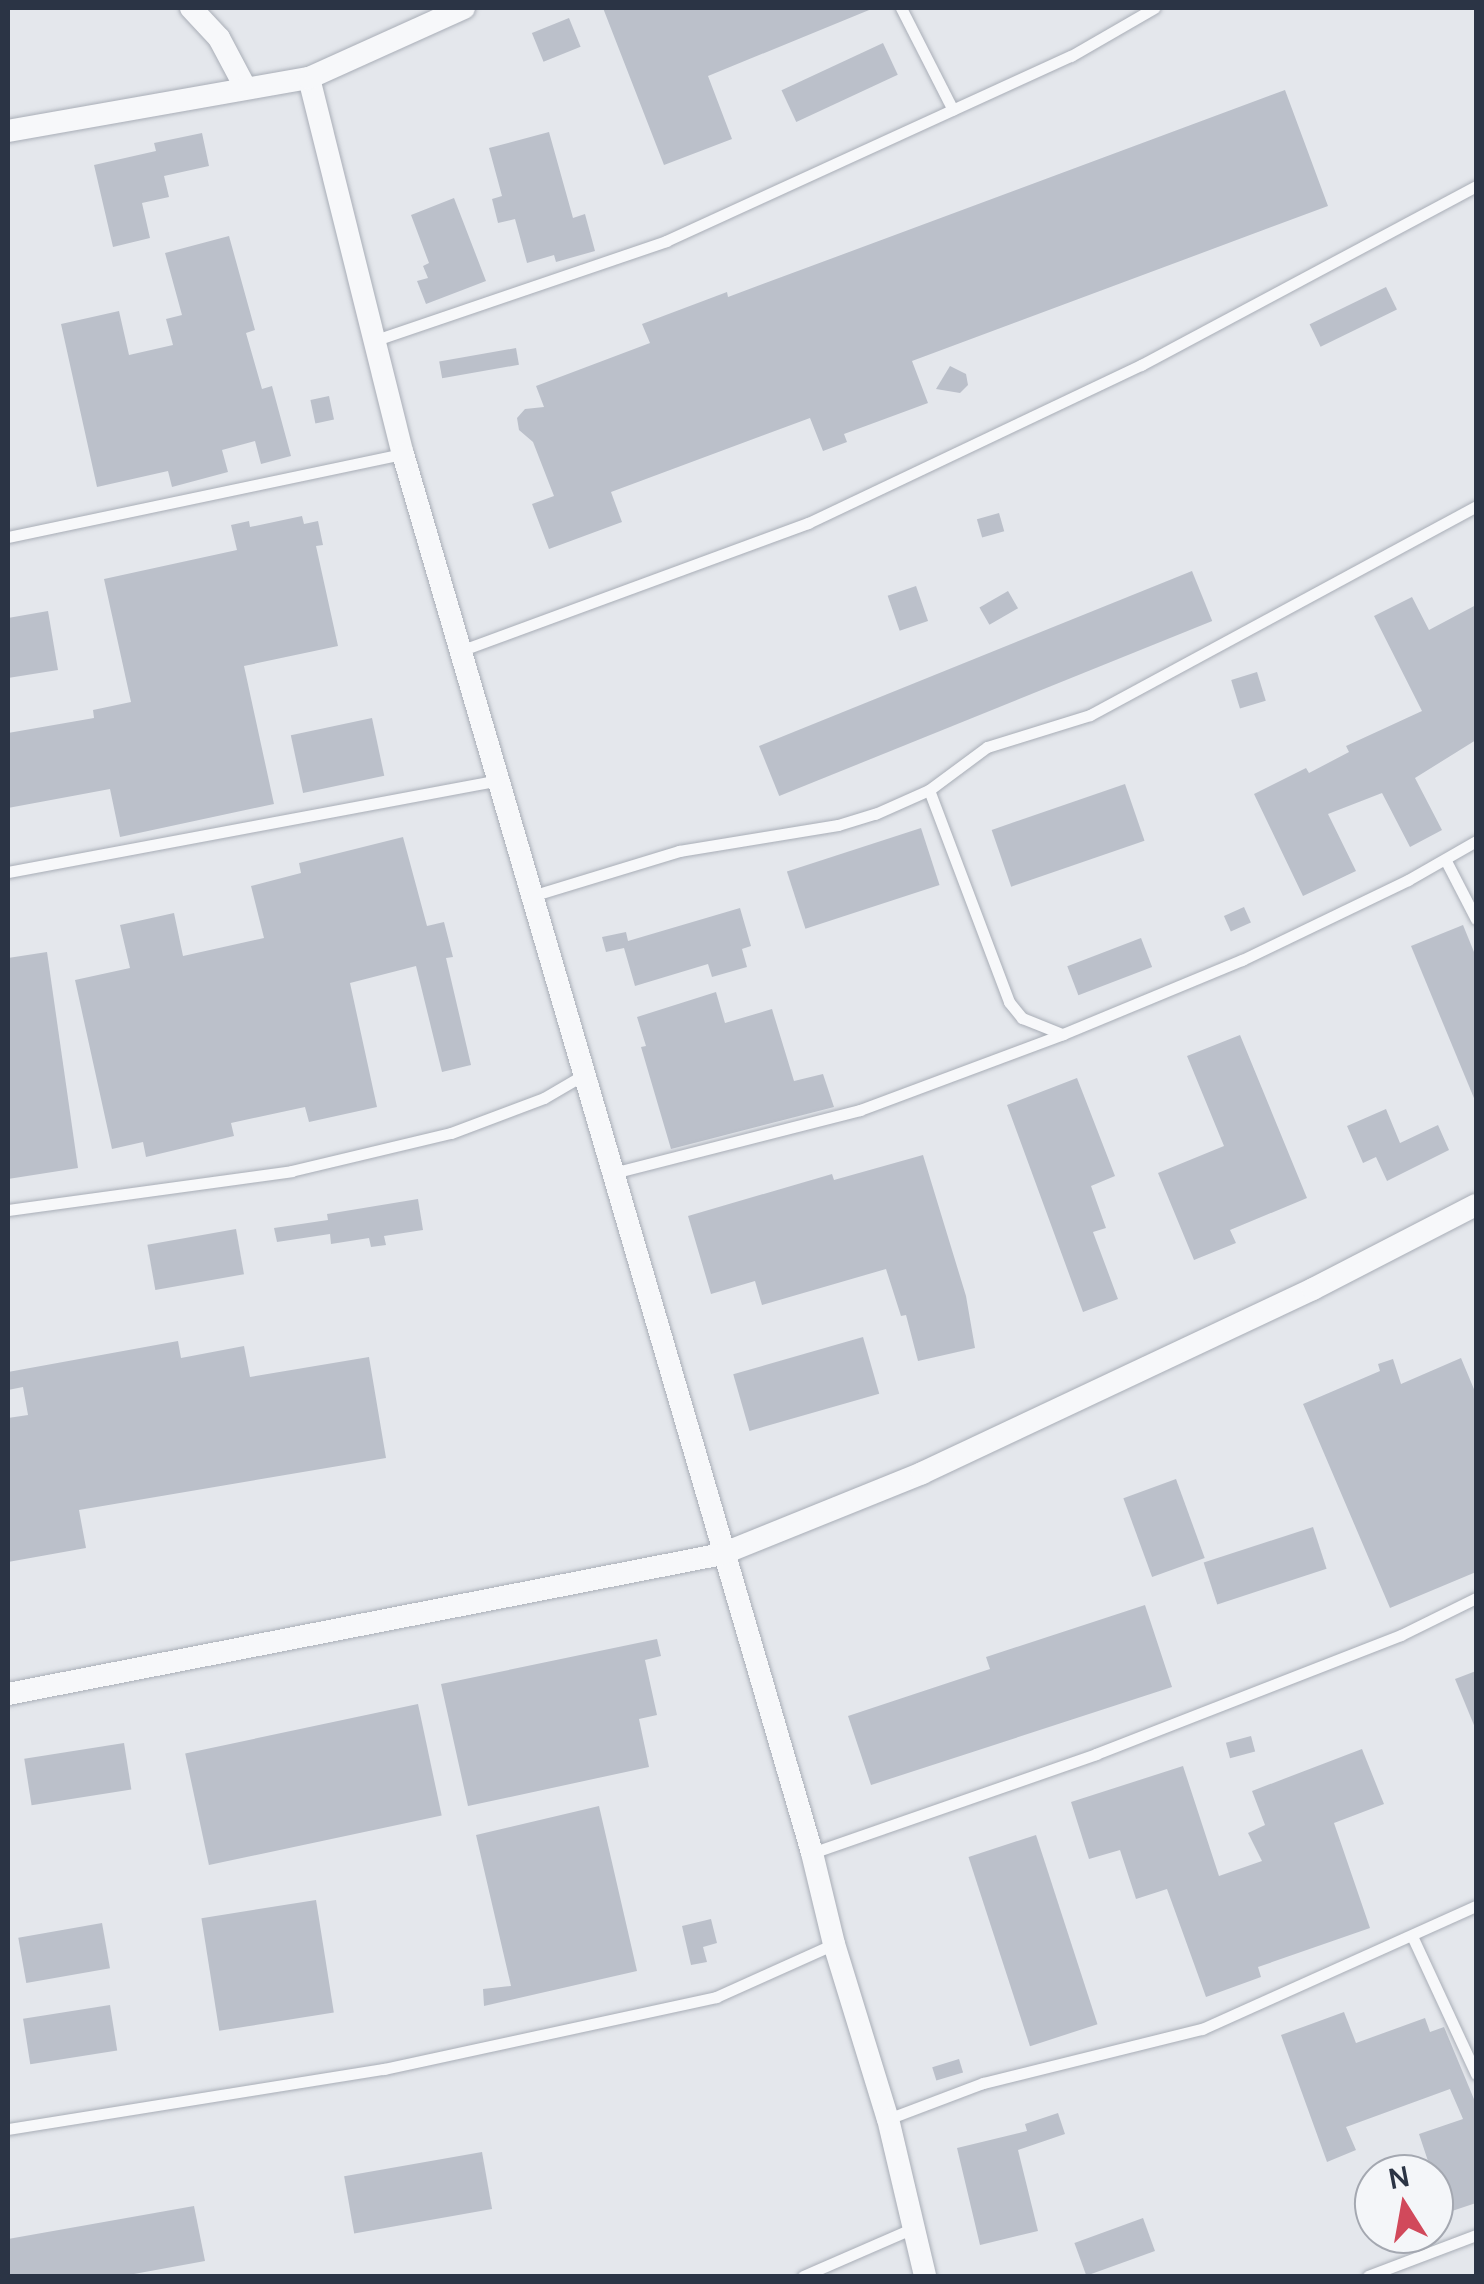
<!DOCTYPE html>
<style>
body{margin:0}
#map{position:relative;width:1484px;height:2284px;overflow:hidden;background:#e4e7ec;font-family:Manrope,sans-serif}
div>[style]{position:absolute}
.building>*{inset:0;background:#bbc0ca;transform-origin:0 0}
.roads{filter:drop-shadow(0 0 2px #a9aeb7) drop-shadow(0 0 2px #a9aeb7)}
.lane>*{height:11px;margin:-5.5px;padding:0 5.5px;transform-origin:5.5px;border-radius:5.5px;background:#f7f8fa}
.street>*{height:22px;margin:-11px;padding:0 11px;transform-origin:11px;border-radius:11px;background:#f7f8fa}
span{translate:-50% -50%;white-space:nowrap;text-align:center;line-height:1.15;-webkit-text-stroke:8px #f4f6f9;paint-order:stroke}
.frame{position:absolute;inset:0;border:10px solid #2b3445;pointer-events:none}
.north{position:absolute;left:1354px;top:2154px;width:100px;height:100px;box-sizing:border-box;background:#f4f6f9;border:2px solid #a4a8b1;border-radius:50%;rotate:349deg;font-size:28px;font-weight:700;line-height:40px;text-align:center;color:#2b3445}
.north::after{content:'';display:block;margin:auto;width:35px;height:45px;background:#d1495b;clip-path:polygon(50% 0,100% 100%,50% 72%,0 100%)}
</style>
<div id="map">
<div class="building">
<div style="clip-path:polygon(603px 8px,874px 8px,708px 76px,732px 139px,664px 165px)"></div>
<div style="left:569px;top:18px;width:31px;height:40px;rotate:68deg"></div>
<div style="left:883px;top:43px;width:35px;height:112px;rotate:65deg"></div>
<div style="clip-path:polygon(1285px 90px,1328px 206px,912px 361px,928px 403px,844px 434px,847px 442px,823px 451px,810px 418px,611px 492px,622px 522px,549px 549px,532px 504px,554px 496px,533px 442px,519px 430px,517px 418px,525px 409px,544px 407px,536px 386px,650px 343px,642px 324px,727px 292px,728px 297px)"></div>
<div style="clip-path:polygon(549px 132px,573px 218px,585px 214px,595px 251px,556px 262px,554px 255px,527px 263px,515px 219px,498px 223px,492px 199px,502px 196px,489px 148px)"></div>
<div style="clip-path:polygon(202px 133px,209px 166px,164px 176px,169px 197px,142px 203px,150px 238px,113px 247px,94px 165px,156px 151px,154px 143px)"></div>
<div style="clip-path:polygon(454px 198px,486px 281px,426px 304px,417px 281px,428px 278px,423px 266px,429px 263px,411px 215px)"></div>
<div style="clip-path:polygon(229px 236px,255px 330px,246px 333px,262px 389px,272px 386px,291px 456px,261px 464px,255px 441px,222px 450px,228px 472px,172px 487px,168px 471px,97px 487px,61px 324px,119px 311px,129px 355px,173px 345px,166px 319px,182px 315px,165px 253px)"></div>
<div style="left:1386px;top:287px;width:25px;height:85px;rotate:64deg"></div>
<div style="left:516px;top:348px;width:17px;height:78px;rotate:80deg"></div>
<div style="clip-path:polygon(950px 366px,966px 374px,968px 385px,960px 393px,936px 389px)"></div>
<div style="left:329px;top:396px;width:24px;height:19px;rotate:78deg"></div>
<div style="left:999px;top:513px;width:19px;height:23px;rotate:74deg"></div>
<div style="clip-path:polygon(302px 516px,304px 524px,318px 521px,323px 545px,316px 546px,338px 646px,244px 666px,274px 804px,120px 837px,110px 789px,8px 808px,8px 733px,94px 718px,93px 710px,131px 702px,104px 579px,237px 550px,231px 525px,249px 521px,250px 527px)"></div>
<div style="left:1192px;top:571px;width:54px;height:467px;rotate:68deg"></div>
<div style="left:916px;top:586px;width:37px;height:30px;rotate:71deg"></div>
<div style="left:1008px;top:591px;width:20px;height:33px;rotate:60deg"></div>
<div style="clip-path:polygon(1412px 597px,1429px 630px,1476px 605px,1476px 740px,1415px 778px,1442px 830px,1410px 847px,1382px 793px,1328px 814px,1356px 871px,1303px 896px,1254px 794px,1306px 768px,1309px 773px,1349px 752px,1346px 746px,1422px 711px,1374px 616px)"></div>
<div style="clip-path:polygon(48px 611px,58px 670px,8px 678px,8px 618px)"></div>
<div style="left:1257px;top:672px;width:30px;height:27px;rotate:73deg"></div>
<div style="left:372px;top:718px;width:59px;height:83px;rotate:78deg"></div>
<div style="left:1125px;top:784px;width:60px;height:141px;rotate:71deg"></div>
<div style="left:921px;top:828px;width:60px;height:141px;rotate:72deg"></div>
<div style="clip-path:polygon(403px 837px,427px 926px,444px 922px,453px 957px,446px 958px,471px 1065px,442px 1072px,416px 966px,350px 983px,377px 1107px,309px 1122px,305px 1107px,231px 1123px,234px 1136px,146px 1157px,143px 1142px,112px 1149px,75px 980px,130px 968px,120px 925px,174px 913px,183px 956px,264px 938px,251px 886px,301px 873px,299px 863px)"></div>
<div style="left:1244px;top:907px;width:17px;height:22px;rotate:66deg"></div>
<div style="clip-path:polygon(740px 908px,751px 946px,742px 949px,747px 967px,712px 977px,708px 964px,635px 986px,624px 948px,606px 952px,602px 937px,626px 932px,628px 941px)"></div>
<div style="clip-path:polygon(1463px 925px,1476px 957px,1476px 1103px,1411px 946px)"></div>
<div style="left:1141px;top:938px;width:31px;height:79px;rotate:69deg"></div>
<div style="clip-path:polygon(47px 952px,78px 1168px,8px 1179px,8px 958px)"></div>
<div style="clip-path:polygon(716px 992px,725px 1023px,772px 1009px,794px 1081px,823px 1074px,834px 1107px,671px 1149px,641px 1047px,646px 1046px,637px 1017px)"></div>
<div style="clip-path:polygon(1240px 1035px,1307px 1198px,1230px 1230px,1236px 1243px,1194px 1260px,1158px 1173px,1224px 1146px,1187px 1056px)"></div>
<div style="clip-path:polygon(1077px 1078px,1115px 1176px,1091px 1186px,1106px 1228px,1093px 1232px,1118px 1299px,1083px 1312px,1007px 1105px)"></div>
<div style="clip-path:polygon(1386px 1109px,1400px 1143px,1438px 1125px,1449px 1150px,1387px 1181px,1376px 1157px,1363px 1163px,1347px 1126px)"></div>
<div style="clip-path:polygon(923px 1155px,966px 1296px,975px 1348px,918px 1361px,906px 1315px,901px 1316px,886px 1269px,762px 1305px,755px 1281px,711px 1294px,688px 1216px,832px 1174px,834px 1180px)"></div>
<div style="clip-path:polygon(418px 1199px,423px 1230px,384px 1236px,386px 1245px,371px 1247px,369px 1238px,331px 1244px,330px 1234px,277px 1242px,274px 1228px,328px 1220px,327px 1214px)"></div>
<div style="left:236px;top:1229px;width:46px;height:90px;rotate:80deg"></div>
<div style="left:863px;top:1337px;width:59px;height:135px;rotate:74deg"></div>
<div style="clip-path:polygon(178px 1341px,181px 1358px,244px 1346px,250px 1377px,369px 1357px,386px 1458px,79px 1510px,86px 1548px,8px 1562px,8px 1418px,28px 1415px,23px 1387px,8px 1390px,8px 1372px)"></div>
<div style="clip-path:polygon(1461px 1358px,1476px 1394px,1476px 1572px,1390px 1608px,1303px 1404px,1380px 1371px,1378px 1364px,1393px 1359px,1401px 1384px)"></div>
<div style="left:1176px;top:1479px;width:84px;height:56px;rotate:70deg"></div>
<div style="left:1313px;top:1527px;width:44px;height:115px;rotate:72deg"></div>
<div style="clip-path:polygon(1145px 1605px,1172px 1687px,871px 1785px,848px 1716px,990px 1669px,986px 1657px)"></div>
<div style="clip-path:polygon(657px 1639px,661px 1656px,645px 1660px,657px 1715px,639px 1719px,649px 1767px,468px 1806px,441px 1684px)"></div>
<div style="clip-path:polygon(1476px 1671px,1476px 1730px,1455px 1679px)"></div>
<div style="left:418px;top:1704px;width:114px;height:238px;rotate:78deg"></div>
<div style="left:1251px;top:1736px;width:16px;height:26px;rotate:75deg"></div>
<div style="left:124px;top:1743px;width:47px;height:101px;rotate:81deg"></div>
<div style="clip-path:polygon(1362px 1749px,1384px 1804px,1334px 1823px,1370px 1928px,1258px 1967px,1261px 1977px,1206px 1997px,1167px 1889px,1136px 1899px,1120px 1850px,1089px 1859px,1071px 1802px,1183px 1766px,1219px 1876px,1262px 1861px,1248px 1833px,1265px 1825px,1252px 1791px)"></div>
<div style="clip-path:polygon(599px 1806px,637px 1971px,484px 2006px,483px 1989px,511px 1986px,476px 1835px)"></div>
<div style="left:1036px;top:1835px;width:199px;height:71px;rotate:72deg"></div>
<div style="left:316px;top:1900px;width:114px;height:116px;rotate:81deg"></div>
<div style="clip-path:polygon(711px 1919px,717px 1943px,703px 1947px,707px 1962px,691px 1965px,682px 1926px)"></div>
<div style="left:102px;top:1923px;width:46px;height:85px;rotate:80deg"></div>
<div style="left:110px;top:2005px;width:46px;height:88px;rotate:81deg"></div>
<div style="clip-path:polygon(1344px 2012px,1356px 2043px,1425px 2018px,1430px 2032px,1444px 2027px,1476px 2104px,1476px 2203px,1434px 2217px,1434px 2200px,1440px 2197px,1419px 2134px,1463px 2119px,1450px 2089px,1346px 2127px,1356px 2150px,1327px 2162px,1281px 2035px)"></div>
<div style="left:959px;top:2059px;width:14px;height:28px;rotate:73deg"></div>
<div style="clip-path:polygon(1058px 2113px,1065px 2134px,1018px 2150px,1038px 2231px,980px 2245px,957px 2148px,1027px 2131px,1025px 2124px)"></div>
<div style="left:482px;top:2152px;width:58px;height:140px;rotate:80deg"></div>
<div style="clip-path:polygon(194px 2206px,205px 2261px,123px 2276px,8px 2276px,8px 2239px)"></div>
<div style="left:1143px;top:2218px;width:35px;height:73px;rotate:70deg"></div>
</div>
<div class="roads">
<div class="lane">
<div style="left:901px;top:8px;width:114px;rotate:63deg"></div>
<div style="left:373px;top:341px;width:310px;rotate:-18.8deg"></div>
<div style="left:666px;top:241px;width:445px;rotate:-24.6deg"></div>
<div style="left:1071px;top:56px;width:96px;rotate:-30deg"></div>
<div style="left:8px;top:537px;width:404px;rotate:-11.9deg"></div>
<div style="left:460px;top:651px;width:371px;rotate:-20.2deg"></div>
<div style="left:808px;top:523px;width:369px;rotate:-25.4deg"></div>
<div style="left:1141px;top:365px;width:380px;rotate:-28.1deg"></div>
<div style="left:929px;top:790px;width:227px;rotate:69.3deg"></div>
<div style="left:1009px;top:1002px;width:21px;rotate:51deg"></div>
<div style="left:1022px;top:1018px;width:43px;rotate:21.8deg"></div>
<div style="left:1446px;top:861px;width:65px;rotate:62.7deg"></div>
<div style="left:8px;top:872px;width:500px;rotate:-10.6deg"></div>
<div style="left:532px;top:896px;width:154px;rotate:-17deg"></div>
<div style="left:679px;top:851px;width:161px;rotate:-9.3deg"></div>
<div style="left:838px;top:825px;width:39px;rotate:-17deg"></div>
<div style="left:875px;top:814px;width:59px;rotate:-24deg"></div>
<div style="left:929px;top:790px;width:72px;rotate:-36.6deg"></div>
<div style="left:987px;top:747px;width:108px;rotate:-17.3deg"></div>
<div style="left:1090px;top:715px;width:439px;rotate:-28.4deg"></div>
<div style="left:613px;top:1173px;width:255px;rotate:-14.3deg"></div>
<div style="left:860px;top:1110px;width:217px;rotate:-20.5deg"></div>
<div style="left:1063px;top:1034px;width:194px;rotate:-22.5deg"></div>
<div style="left:1242px;top:960px;width:184px;rotate:-25.7deg"></div>
<div style="left:1408px;top:880px;width:78px;rotate:-29.8deg"></div>
<div style="left:8px;top:1210px;width:286px;rotate:-7.8deg"></div>
<div style="left:291px;top:1171px;width:164px;rotate:-13.4deg"></div>
<div style="left:451px;top:1133px;width:99px;rotate:-20.6deg"></div>
<div style="left:544px;top:1098px;width:48px;rotate:-30.3deg"></div>
<div style="left:812px;top:1853px;width:301px;rotate:-19.2deg"></div>
<div style="left:1096px;top:1754px;width:327px;rotate:-21.3deg"></div>
<div style="left:1401px;top:1635px;width:84px;rotate:-26.3deg"></div>
<div style="left:1412px;top:1936px;width:152px;rotate:65.1deg"></div>
<div style="left:888px;top:2119px;width:102px;rotate:-20.8deg"></div>
<div style="left:983px;top:2083px;width:226px;rotate:-13.9deg"></div>
<div style="left:1202px;top:2029px;width:300px;rotate:-24.2deg"></div>
<div style="left:8px;top:2129px;width:381px;rotate:-9.1deg"></div>
<div style="left:384px;top:2069px;width:340px;rotate:-12.2deg"></div>
<div style="left:716px;top:1997px;width:129px;rotate:-24.2deg"></div>
<div style="left:803px;top:2276px;width:118px;rotate:-23.5deg"></div>
<div style="left:1368px;top:2276px;width:116px;rotate:-20.8deg"></div>
</div>
<div class="street">
<div style="left:191px;top:8px;width:41px;rotate:47deg"></div>
<div style="left:219px;top:38px;width:55px;rotate:62deg"></div>
<div style="left:309px;top:78px;width:388px;rotate:76deg"></div>
<div style="left:403px;top:454px;width:1458px;rotate:73.7deg"></div>
<div style="left:812px;top:1853px;width:94px;rotate:76.4deg"></div>
<div style="left:834px;top:1944px;width:183px;rotate:72.9deg"></div>
<div style="left:888px;top:2119px;width:161px;rotate:76.7deg"></div>
<div style="left:8px;top:131px;width:306px;rotate:-10deg"></div>
<div style="left:309px;top:78px;width:170px;rotate:-24.3deg"></div>
<div style="left:8px;top:1694px;width:728px;rotate:-11.09deg"></div>
<div style="left:722px;top:1554px;width:216px;rotate:-22deg"></div>
<div style="left:922px;top:1473px;width:432px;rotate:-25.2deg"></div>
<div style="left:1313px;top:1289px;width:183px;rotate:-27.3deg"></div>
</div>
</div>
<div class="frame"></div>
<div class="north">N</div>
</div>
